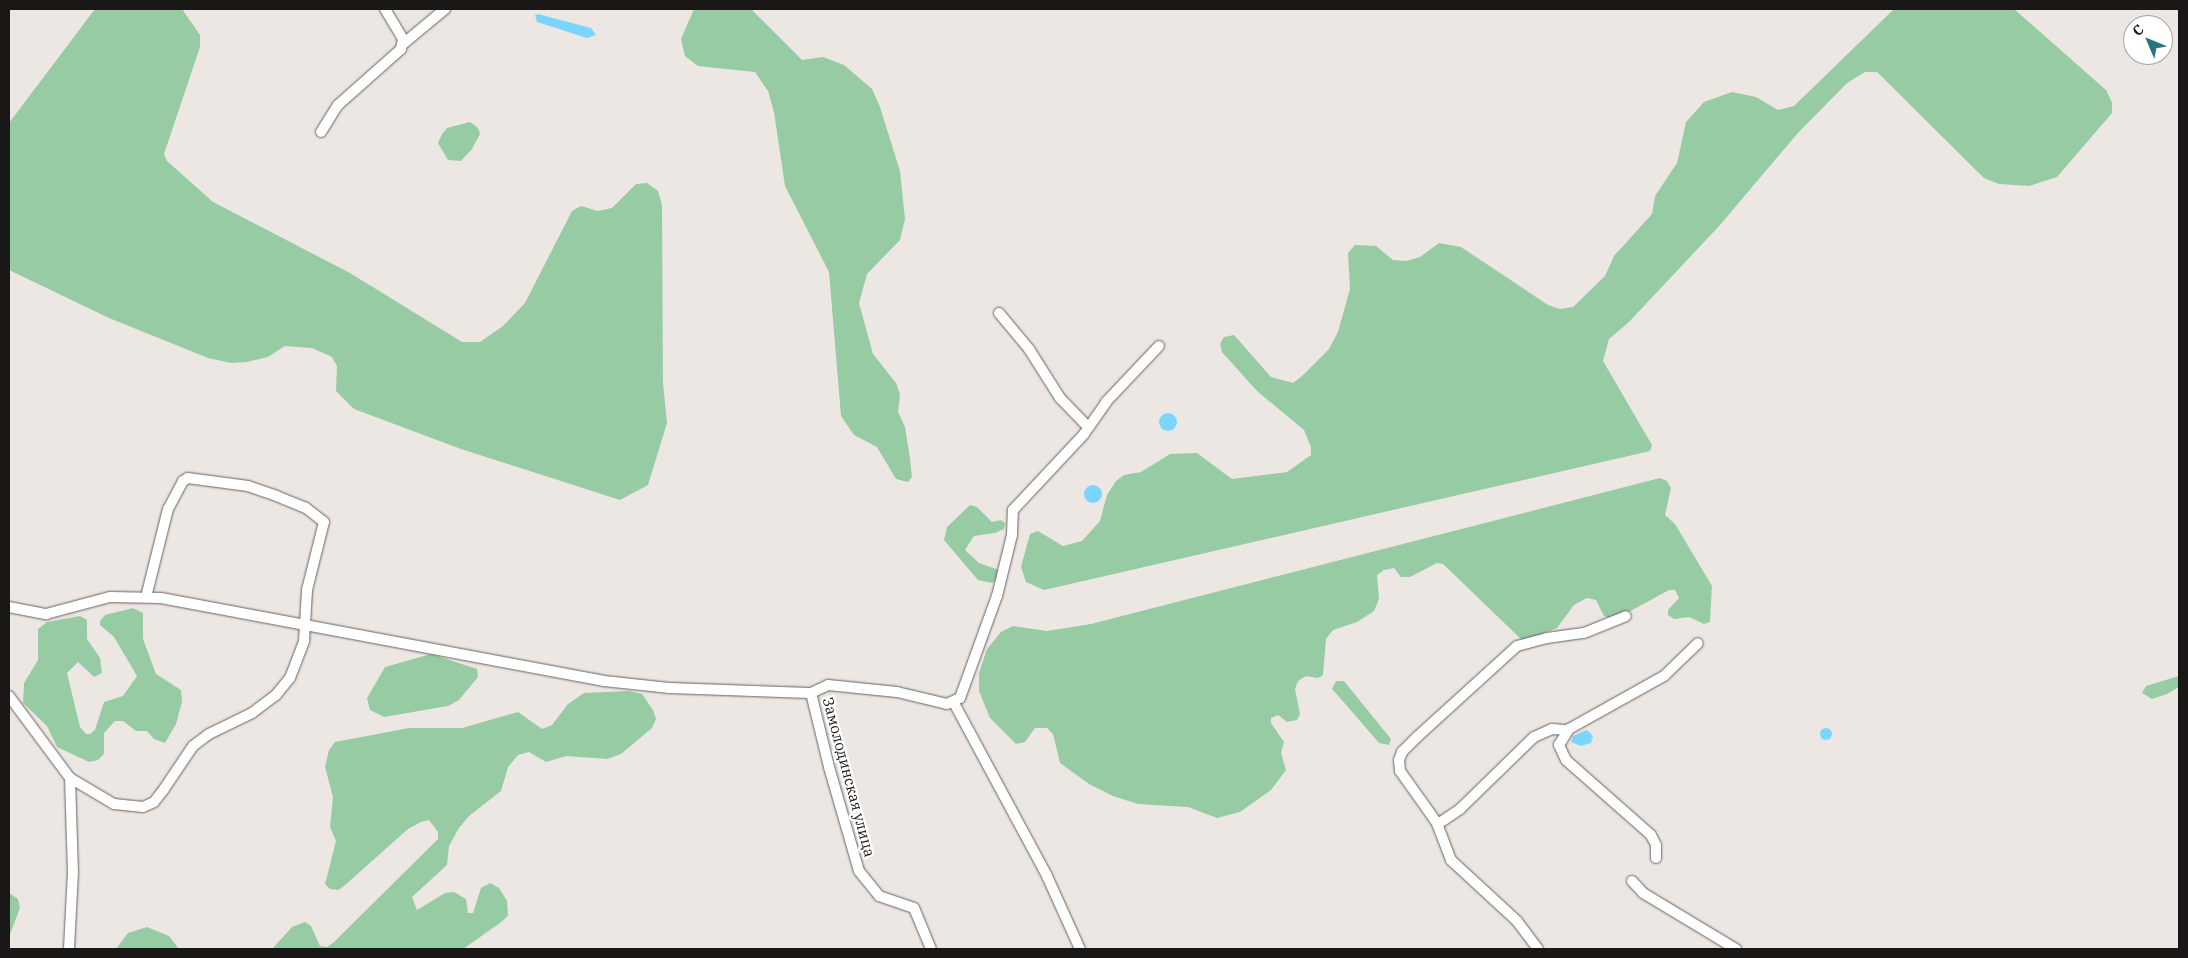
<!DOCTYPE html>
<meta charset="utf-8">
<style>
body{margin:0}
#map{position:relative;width:2188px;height:958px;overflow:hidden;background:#ede7e3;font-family:"IBM Plex Serif",serif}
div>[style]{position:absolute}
.green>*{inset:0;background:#97cba4}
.water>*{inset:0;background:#7bd5fd}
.round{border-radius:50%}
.roads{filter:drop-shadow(0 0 1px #67625f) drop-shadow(0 0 1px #67625f)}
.minor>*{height:10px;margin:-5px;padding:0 5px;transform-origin:5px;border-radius:5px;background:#fff}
span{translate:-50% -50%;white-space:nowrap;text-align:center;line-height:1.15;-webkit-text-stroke:4.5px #fff;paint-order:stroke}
.street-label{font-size:15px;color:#1a1817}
.frame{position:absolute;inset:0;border:10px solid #1a1817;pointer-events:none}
.north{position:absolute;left:2123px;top:15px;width:50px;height:50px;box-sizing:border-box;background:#fff;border:1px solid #a3a3a2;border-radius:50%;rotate:315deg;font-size:14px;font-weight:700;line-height:20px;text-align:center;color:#1a1817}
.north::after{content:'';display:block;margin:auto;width:18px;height:22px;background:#2b747d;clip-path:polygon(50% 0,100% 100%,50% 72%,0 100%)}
</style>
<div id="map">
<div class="green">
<div style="clip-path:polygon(95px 9px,182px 9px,200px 35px,200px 47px,164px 154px,167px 161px,213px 202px,350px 273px,462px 342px,480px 342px,503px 326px,525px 303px,572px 211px,581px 206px,598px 211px,612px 208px,636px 184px,647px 183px,658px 191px,662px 205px,663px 383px,667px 423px,648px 485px,620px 500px,461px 449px,354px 409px,336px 391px,337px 366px,332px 357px,312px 348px,285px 346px,268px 357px,247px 362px,231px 363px,208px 358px,109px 318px,9px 270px,9px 123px)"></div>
<div style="clip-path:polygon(694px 9px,751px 9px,802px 60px,823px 57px,844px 65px,872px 89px,880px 107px,900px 171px,905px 219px,900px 240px,867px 274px,859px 303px,873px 354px,896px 383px,900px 394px,898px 412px,905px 427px,910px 459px,912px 477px,908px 482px,896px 479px,877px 447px,854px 435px,841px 416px,829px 272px,785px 186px,774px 112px,768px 91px,755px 72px,698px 66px,685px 56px,681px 39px)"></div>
<div style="clip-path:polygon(1894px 9px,2014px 9px,2106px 90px,2112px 102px,2112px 113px,2057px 177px,2029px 186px,1999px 184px,1984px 178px,1877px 72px,1865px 72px,1847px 83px,1797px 134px,1720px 225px,1629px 322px,1609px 339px,1603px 361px,1652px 445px,1650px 451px,1044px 590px,1026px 582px,1021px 567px,1030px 534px,1038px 531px,1063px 546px,1082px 541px,1100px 521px,1107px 495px,1116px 481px,1124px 475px,1141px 472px,1170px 454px,1197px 453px,1232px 479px,1287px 472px,1311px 455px,1311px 447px,1304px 430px,1257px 391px,1222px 352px,1220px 344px,1224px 337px,1234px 335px,1271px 377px,1293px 383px,1302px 376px,1329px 349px,1338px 332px,1350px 289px,1348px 253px,1355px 245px,1376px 246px,1393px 260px,1406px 261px,1420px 257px,1439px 243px,1461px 247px,1548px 305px,1560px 309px,1573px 307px,1605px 276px,1614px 256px,1652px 214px,1655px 196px,1677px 163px,1686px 122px,1704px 102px,1732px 92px,1756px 97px,1778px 110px,1794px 106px)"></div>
<div style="clip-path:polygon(470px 122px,478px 128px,480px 134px,472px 149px,461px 161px,448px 160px,438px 143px,442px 134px,447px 128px)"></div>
<div style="clip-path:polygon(1660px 478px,1667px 481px,1671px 488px,1665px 515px,1675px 524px,1712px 586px,1710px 622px,1704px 624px,1689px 617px,1674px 619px,1668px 615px,1668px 610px,1679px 598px,1675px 590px,1669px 590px,1614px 620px,1604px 616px,1596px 600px,1587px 598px,1574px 605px,1557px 628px,1523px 641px,1443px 564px,1437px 563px,1410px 577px,1401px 577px,1394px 568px,1384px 570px,1377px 575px,1379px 599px,1374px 611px,1357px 622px,1333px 630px,1326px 639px,1323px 675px,1318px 678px,1306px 676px,1298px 681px,1295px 689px,1300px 714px,1297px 720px,1287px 722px,1278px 715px,1271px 718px,1271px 723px,1284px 742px,1281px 753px,1286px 770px,1271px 790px,1240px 812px,1217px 818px,1188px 807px,1138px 804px,1113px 796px,1089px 784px,1060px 763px,1053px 734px,1047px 728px,1035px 728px,1025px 742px,1016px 744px,990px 718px,979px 691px,979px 673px,987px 649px,1001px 632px,1013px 626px,1047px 631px,1091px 624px)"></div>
<div style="clip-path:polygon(970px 505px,977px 507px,992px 522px,1001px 520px,1005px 523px,1004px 529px,995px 533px,974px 536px,965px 550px,979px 563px,999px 570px,996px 580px,992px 583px,978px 580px,944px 540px,947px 527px)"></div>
<div style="clip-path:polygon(133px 608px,143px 613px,143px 639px,156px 674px,181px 690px,182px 702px,176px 724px,165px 743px,154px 739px,147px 731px,136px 731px,123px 721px,115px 721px,104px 733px,104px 754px,98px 760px,89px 762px,57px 747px,47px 726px,23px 703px,24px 683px,38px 660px,38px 629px,47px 622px,80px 616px,87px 620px,87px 639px,100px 658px,102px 673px,94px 677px,78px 662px,67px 673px,80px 727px,86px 734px,90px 734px,95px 730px,104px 702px,123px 696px,137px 676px,114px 637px,100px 625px,100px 621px,105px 615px)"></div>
<div style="clip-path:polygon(431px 654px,477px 669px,478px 677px,459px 700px,448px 706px,384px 717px,370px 710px,367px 698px,385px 667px)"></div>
<div style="clip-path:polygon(2179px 676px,2179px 687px,2167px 694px,2152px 699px,2142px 693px,2146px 686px)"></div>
<div style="clip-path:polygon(1336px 681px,1344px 681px,1391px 739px,1389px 745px,1379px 743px,1348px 707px,1332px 689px)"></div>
<div style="clip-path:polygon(629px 691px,642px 694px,653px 710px,656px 719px,652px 728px,621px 754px,607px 759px,566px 756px,546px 762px,529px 752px,518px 755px,508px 767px,501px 791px,469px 816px,459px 828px,449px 846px,447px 865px,412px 897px,417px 910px,445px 893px,454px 892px,466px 899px,468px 913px,473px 913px,481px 888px,490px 883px,499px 888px,507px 901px,508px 916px,500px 923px,463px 949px,272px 949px,292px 927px,305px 922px,311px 926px,320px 946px,327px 947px,334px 942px,438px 839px,438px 832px,429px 820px,421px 822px,408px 829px,344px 886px,338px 890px,330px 889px,325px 884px,336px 841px,330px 827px,333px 797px,325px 767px,329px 750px,335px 742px,409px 728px,462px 728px,518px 712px,542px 729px,552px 725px,568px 704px,584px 693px)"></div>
<div style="clip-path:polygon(9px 893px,18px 899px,20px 908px,9px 937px)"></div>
<div style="clip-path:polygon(147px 927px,169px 936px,179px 949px,116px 949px,128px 933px)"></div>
</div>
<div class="water">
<div style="clip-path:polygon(538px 14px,591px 28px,596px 35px,587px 38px,537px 22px,535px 15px)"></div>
<div class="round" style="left:1159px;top:413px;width:18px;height:18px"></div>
<div class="round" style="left:1084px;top:485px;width:18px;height:18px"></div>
<div class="round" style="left:1820px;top:728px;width:12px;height:12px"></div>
<div style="clip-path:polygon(1587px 730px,1593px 736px,1591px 743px,1581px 746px,1571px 742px,1573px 736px)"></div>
</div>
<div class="roads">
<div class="minor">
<div style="left:403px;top:44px;width:55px;rotate:-39.8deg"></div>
<div style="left:321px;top:132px;width:32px;rotate:-58deg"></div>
<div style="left:338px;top:105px;width:84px;rotate:-41.6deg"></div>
<div style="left:401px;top:49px;width:10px;rotate:-79deg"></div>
<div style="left:403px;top:39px;width:35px;rotate:-121deg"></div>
<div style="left:999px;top:313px;width:47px;rotate:50.2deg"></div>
<div style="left:1029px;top:349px;width:58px;rotate:57.7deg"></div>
<div style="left:1060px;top:398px;width:39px;rotate:46deg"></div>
<div style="left:9px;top:607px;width:38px;rotate:11deg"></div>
<div style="left:46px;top:614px;width:66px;rotate:-14.9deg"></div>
<div style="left:110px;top:597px;width:51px;rotate:1.1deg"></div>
<div style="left:161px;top:598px;width:451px;rotate:10.6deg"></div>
<div style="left:604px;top:681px;width:64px;rotate:6.2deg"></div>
<div style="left:668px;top:688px;width:143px;rotate:2deg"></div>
<div style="left:811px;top:693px;width:76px;rotate:76.3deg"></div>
<div style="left:829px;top:767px;width:108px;rotate:73.9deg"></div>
<div style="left:859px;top:871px;width:32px;rotate:51deg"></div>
<div style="left:879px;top:896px;width:37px;rotate:19deg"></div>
<div style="left:914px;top:908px;width:44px;rotate:67.5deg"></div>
<div style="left:811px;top:693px;width:19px;rotate:-25deg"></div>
<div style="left:828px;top:685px;width:69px;rotate:5.8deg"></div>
<div style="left:897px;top:692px;width:51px;rotate:13.5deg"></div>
<div style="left:947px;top:704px;width:14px;rotate:-25deg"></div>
<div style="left:960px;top:698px;width:109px;rotate:-70.1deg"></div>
<div style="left:997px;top:596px;width:63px;rotate:-76.2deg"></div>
<div style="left:1012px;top:535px;width:25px;rotate:-88deg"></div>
<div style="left:1013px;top:510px;width:104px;rotate:-46.9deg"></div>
<div style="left:1084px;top:434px;width:39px;rotate:-55deg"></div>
<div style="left:1106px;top:402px;width:77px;rotate:-46.6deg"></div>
<div style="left:9px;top:696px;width:102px;rotate:53.4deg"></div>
<div style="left:70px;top:778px;width:94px;rotate:88.2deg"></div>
<div style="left:73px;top:872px;width:77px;rotate:93deg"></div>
<div style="left:954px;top:703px;width:196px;rotate:61.7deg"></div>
<div style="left:1047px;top:876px;width:80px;rotate:65.7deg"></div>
<div style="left:70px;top:778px;width:51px;rotate:30.6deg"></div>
<div style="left:114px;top:804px;width:29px;rotate:6deg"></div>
<div style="left:143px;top:807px;width:12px;rotate:-24deg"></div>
<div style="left:154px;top:802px;width:16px;rotate:-52deg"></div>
<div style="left:164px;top:789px;width:52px;rotate:-56deg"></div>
<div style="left:193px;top:746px;width:20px;rotate:-37deg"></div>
<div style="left:209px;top:734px;width:48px;rotate:-26deg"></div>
<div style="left:252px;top:713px;width:30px;rotate:-37deg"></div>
<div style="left:276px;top:695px;width:22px;rotate:-51deg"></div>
<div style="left:290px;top:678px;width:40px;rotate:-69deg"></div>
<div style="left:304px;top:641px;width:51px;rotate:-86.6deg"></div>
<div style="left:307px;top:590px;width:70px;rotate:-76deg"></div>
<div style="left:324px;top:522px;width:23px;rotate:-142deg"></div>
<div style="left:306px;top:508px;width:31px;rotate:-158deg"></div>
<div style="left:277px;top:496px;width:31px;rotate:-161deg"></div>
<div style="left:248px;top:486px;width:61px;rotate:-172.4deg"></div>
<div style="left:188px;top:478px;width:6px;rotate:149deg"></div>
<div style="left:183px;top:481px;width:32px;rotate:118deg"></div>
<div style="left:168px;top:509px;width:91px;rotate:104deg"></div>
<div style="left:1438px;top:824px;width:27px;rotate:-34deg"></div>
<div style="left:1460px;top:809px;width:103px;rotate:-44.2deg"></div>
<div style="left:1534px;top:737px;width:20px;rotate:-24deg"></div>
<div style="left:1552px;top:729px;width:16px;rotate:4deg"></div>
<div style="left:1656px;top:858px;width:13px;rotate:-90deg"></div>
<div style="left:1656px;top:845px;width:11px;rotate:-117deg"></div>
<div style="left:1651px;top:835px;width:113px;rotate:-138.6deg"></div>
<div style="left:1566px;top:760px;width:17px;rotate:-115deg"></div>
<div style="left:1559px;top:745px;width:19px;rotate:-58deg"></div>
<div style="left:1569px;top:729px;width:109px;rotate:-29.2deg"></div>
<div style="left:1664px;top:676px;width:47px;rotate:-44.1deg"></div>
<div style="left:1632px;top:881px;width:16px;rotate:47deg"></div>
<div style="left:1643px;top:893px;width:109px;rotate:31.1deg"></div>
<div style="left:1538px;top:949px;width:35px;rotate:-127deg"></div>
<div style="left:1517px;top:921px;width:90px;rotate:-137.3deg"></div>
<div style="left:1451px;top:860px;width:40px;rotate:-111deg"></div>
<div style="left:1437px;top:823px;width:64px;rotate:-125.4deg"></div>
<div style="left:1400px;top:771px;width:11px;rotate:-95deg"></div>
<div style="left:1399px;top:760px;width:9px;rotate:-69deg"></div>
<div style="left:1402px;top:752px;width:21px;rotate:-45deg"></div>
<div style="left:1417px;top:737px;width:135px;rotate:-42.3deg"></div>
<div style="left:1517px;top:646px;width:31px;rotate:-15deg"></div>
<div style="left:1547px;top:638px;width:37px;rotate:-8deg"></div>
<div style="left:1584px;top:633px;width:45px;rotate:-22deg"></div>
</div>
</div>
<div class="street-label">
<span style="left:849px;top:777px;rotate:75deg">Замолодинская улица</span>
</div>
<div class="frame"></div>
<div class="north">С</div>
</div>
